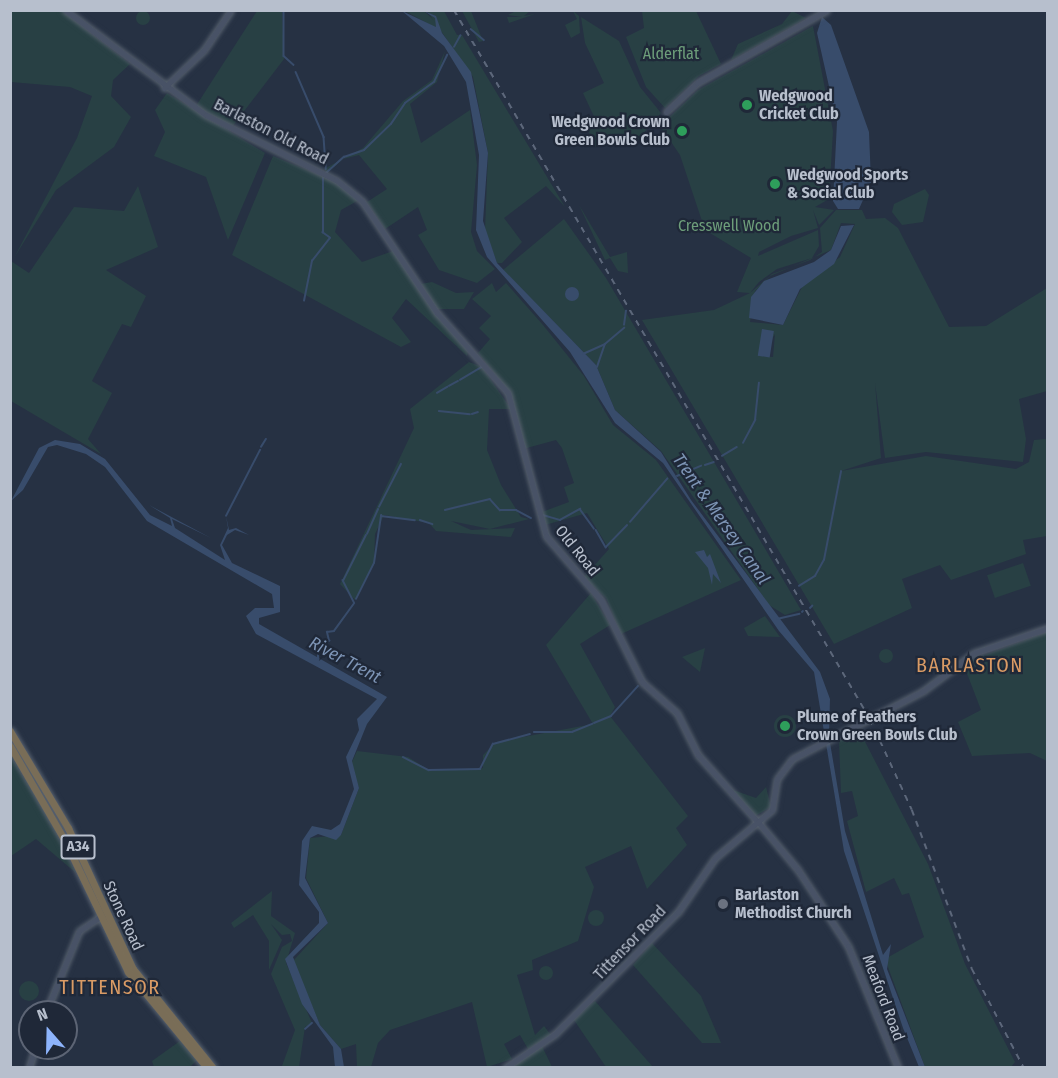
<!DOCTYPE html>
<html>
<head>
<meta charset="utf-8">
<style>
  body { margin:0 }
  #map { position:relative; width:1058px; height:1078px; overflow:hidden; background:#263143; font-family:"Fira Sans Condensed",sans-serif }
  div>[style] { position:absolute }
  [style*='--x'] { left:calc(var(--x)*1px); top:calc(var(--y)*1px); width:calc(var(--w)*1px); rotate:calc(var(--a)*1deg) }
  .green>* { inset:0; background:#284044; transform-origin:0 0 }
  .round { border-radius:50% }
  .water>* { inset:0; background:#384c6b; transform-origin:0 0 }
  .stream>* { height:1.5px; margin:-0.75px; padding:0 0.75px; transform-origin:0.75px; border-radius:0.75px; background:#384c6b }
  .roads { filter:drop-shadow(0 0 2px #555f6d) drop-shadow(0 0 2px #555f6d) }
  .secondary>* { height:5px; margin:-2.5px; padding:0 2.5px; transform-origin:2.5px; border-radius:2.5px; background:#485266 }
  .highway>* { height:7px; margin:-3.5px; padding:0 3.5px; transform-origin:3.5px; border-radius:3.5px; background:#796d57 }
  .rail>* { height:1.5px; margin-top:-0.75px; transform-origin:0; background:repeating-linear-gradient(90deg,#5c677a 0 6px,transparent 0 12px) }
  .dots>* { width:16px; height:16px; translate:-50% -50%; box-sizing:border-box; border:3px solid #1f2838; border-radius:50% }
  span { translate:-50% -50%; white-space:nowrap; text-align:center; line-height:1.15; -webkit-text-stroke:4.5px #1f2838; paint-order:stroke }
  .shield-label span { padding:2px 4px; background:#1f2838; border:2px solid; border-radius:4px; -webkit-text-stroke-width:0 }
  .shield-label { font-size:15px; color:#b7bfcd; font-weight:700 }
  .park-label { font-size:16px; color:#6d9e7a }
  .poi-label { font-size:16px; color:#b7bfcd; font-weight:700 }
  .left { translate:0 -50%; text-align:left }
  .right { translate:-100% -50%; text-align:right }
  .street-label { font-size:16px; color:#b7bfcd }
  .water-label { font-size:18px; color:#7d94b5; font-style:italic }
  .quarter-label { font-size:20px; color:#da9b65; letter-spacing:1.5px }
  .frame { position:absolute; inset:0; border:12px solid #b7bfcd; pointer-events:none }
  .north { position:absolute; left:18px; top:1000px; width:60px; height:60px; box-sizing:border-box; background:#1f2838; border:2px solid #5c6474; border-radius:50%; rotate:340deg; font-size:16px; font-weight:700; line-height:24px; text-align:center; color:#b7bfcd }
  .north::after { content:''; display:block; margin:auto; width:21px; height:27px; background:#8db4fc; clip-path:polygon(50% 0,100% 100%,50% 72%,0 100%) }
</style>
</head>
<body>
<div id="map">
  <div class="green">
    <i class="round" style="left:136px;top:11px;width:14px;height:14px"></i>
    <i style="clip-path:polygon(10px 11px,62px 11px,130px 64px,113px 80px,111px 96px,131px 117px,114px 147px,56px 190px,14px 258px,77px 138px,92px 96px,70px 87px,11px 82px)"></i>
    <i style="clip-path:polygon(257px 11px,282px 11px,284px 59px,232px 127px,196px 106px)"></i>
    <i style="clip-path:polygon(405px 11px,424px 11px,439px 25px,436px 28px)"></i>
    <i style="clip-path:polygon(427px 11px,444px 11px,457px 35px,462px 35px,565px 207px,546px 186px,504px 218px,522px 242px,502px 263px,497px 263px,485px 230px,488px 153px,473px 77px)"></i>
    <i style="clip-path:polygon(462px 11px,471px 11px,483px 41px,479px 42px)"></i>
    <i style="clip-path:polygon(516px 11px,530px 11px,524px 16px,535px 14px,509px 23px,507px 17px,522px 17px,508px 15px)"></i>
    <i style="clip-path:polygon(573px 11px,579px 16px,580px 33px,571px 38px,565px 25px,577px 19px)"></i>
    <i style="clip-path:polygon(642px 11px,696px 11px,721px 64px,699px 76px,665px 108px,646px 87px,626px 37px,644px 28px)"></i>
    <i style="clip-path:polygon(792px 11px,806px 18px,731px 60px,738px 44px,782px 24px)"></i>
    <i style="clip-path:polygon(581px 17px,619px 41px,640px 87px,661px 113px,634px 144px,590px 147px,589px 128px,598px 125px,583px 93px,604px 83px,585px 43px)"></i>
    <i style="clip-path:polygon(evenodd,813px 26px,833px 131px,829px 199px,815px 207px,834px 210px,819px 225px,813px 210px,818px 228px,791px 236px,759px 252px,758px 256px,818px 230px,819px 246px,812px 258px,777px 269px,759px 282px,750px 293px,772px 274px,810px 260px,822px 252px,820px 228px,836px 210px,862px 210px,866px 219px,885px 218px,898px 228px,949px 327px,986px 326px,1047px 288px,1047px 391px,1019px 399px,1026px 439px,1023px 462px,926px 452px,885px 458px,875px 383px,881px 458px,841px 471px,926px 456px,1016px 469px,1029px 462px,1034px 440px,1047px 439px,1047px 536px,1023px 540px,1026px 554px,951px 580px,940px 565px,902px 579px,912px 608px,834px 644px,642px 320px,714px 310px,750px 293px,737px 292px,751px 258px,705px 230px,680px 155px,660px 126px,698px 90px,813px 26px,841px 223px,855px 224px,840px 257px,803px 285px,783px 325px,750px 322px,755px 291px,770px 276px,831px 250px,841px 223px,813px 26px,775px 334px,773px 357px,762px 356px,775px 334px)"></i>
    <i style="clip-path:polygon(445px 51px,437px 82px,410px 104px,421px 143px,470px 110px,477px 165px,471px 232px,477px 251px,495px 269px,477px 283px,439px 270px,418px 235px,427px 230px,418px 207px,385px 229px,367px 202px,387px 189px,359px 155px,343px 159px,327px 173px,324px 169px,363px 148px,403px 101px,432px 80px)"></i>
    <i style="clip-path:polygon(167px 93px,265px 153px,228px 240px,206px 177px,154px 156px,165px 132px,155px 110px)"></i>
    <i style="clip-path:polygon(273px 156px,334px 181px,359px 200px,341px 210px,335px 232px,362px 262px,393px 251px,468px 350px,467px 356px,406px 299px,392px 318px,411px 342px,401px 347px,232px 255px)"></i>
    <i style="clip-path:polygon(138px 186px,158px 247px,106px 270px,146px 296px,131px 327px,122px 324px,92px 381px,112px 393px,88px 439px,101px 454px,11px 401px,11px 261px,29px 273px,74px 207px,124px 211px)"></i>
    <i style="clip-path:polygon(925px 189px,929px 195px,923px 222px,902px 225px,892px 212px,894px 204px)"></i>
    <i style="clip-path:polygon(579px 205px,610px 257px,627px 252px,628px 273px,618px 271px,610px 258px,605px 260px)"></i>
    <i style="clip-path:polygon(564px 219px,606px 278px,801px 610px,785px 615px,769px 605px,661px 451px,615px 410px,596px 365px,503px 270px)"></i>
    <i style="clip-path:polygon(432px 282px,456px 293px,474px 292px,464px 309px,437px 309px,421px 284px)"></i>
    <i style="clip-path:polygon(492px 283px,496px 292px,506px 283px,543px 325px,584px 376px,613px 425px,656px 460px,741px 580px,621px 634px,606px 598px,584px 577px,609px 549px,587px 513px,545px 525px,542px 512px,569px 502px,564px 487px,574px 483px,562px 448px,556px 440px,523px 449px,508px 390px,478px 353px,490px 339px,479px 328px,491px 316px,472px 299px)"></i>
    <i style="clip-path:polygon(469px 362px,482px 367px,511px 409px,489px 409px,487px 450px,501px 485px,521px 517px,529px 519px,490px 529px,451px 521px,471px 530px,515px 528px,511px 537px,436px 531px,429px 523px,384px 515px,375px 534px,374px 563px,355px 600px,340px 584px,414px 428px,410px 409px)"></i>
    <i style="left:1023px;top:563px;width:24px;height:38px;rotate:71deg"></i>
    <i style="clip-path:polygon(591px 593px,610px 625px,580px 644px,615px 707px,610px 716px,688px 816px,676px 828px,687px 845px,647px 889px,631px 846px,585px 867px,594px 887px,578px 941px,532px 960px,533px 970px,517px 975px,535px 1035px,544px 1026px,551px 1035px,528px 1049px,520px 1035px,504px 1044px,512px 1059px,487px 1067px,472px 1002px,390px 1030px,378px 1043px,371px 1067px,357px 1067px,356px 1044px,341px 1049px,320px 1025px,293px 961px,328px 923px,306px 878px,310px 838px,341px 835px,359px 788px,351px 764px,357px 751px,408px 757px,429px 770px,470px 770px,483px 768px,483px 755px,496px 742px,593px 724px,546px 645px)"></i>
    <i style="clip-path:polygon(765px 616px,780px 637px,748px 636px,744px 628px)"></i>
    <i style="clip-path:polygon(1047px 632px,1047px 761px,1030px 753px,972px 756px,958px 722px,981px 710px,963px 663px)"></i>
    <i style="clip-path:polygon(705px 648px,700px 672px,682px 657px)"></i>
    <i class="round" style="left:879px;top:649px;width:14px;height:14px"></i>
    <i class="round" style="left:774px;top:715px;width:22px;height:22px"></i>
    <i style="clip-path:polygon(859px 730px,928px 864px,965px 964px,1015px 1062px,1011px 1067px,925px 1067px,885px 959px,924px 937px,909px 893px,902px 895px,894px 878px,866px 892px,847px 821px,858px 816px,852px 791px,841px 793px,839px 741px)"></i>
    <i style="clip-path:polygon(10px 754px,52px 824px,76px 873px,36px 839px,11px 856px)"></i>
    <i style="clip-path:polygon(766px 787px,771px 807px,755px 816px,733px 790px,756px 798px)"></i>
    <i style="clip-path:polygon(272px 891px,271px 916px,295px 933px,286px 963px,312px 1023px,305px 1027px,299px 1067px,282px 1066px,295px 1030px,271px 974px,282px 947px,292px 941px,290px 934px,282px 935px,271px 924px,282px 940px,269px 970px,269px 941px,253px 915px,234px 928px,231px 923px)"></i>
    <i class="round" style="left:588px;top:910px;width:16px;height:16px"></i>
    <i style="clip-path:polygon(652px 943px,701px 996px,721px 1043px,702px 1043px,633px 965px)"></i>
    <i class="round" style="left:539px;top:966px;width:14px;height:14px"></i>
    <i class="round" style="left:19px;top:981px;width:20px;height:20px"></i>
    <i style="clip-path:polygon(595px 1001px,653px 1067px,606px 1067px,574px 1020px)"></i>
    <i style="clip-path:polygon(180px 1041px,197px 1060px,191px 1066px,154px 1067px,152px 1061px)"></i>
    <i style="clip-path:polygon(542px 1046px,552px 1067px,509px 1068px)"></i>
  </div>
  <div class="water">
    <i style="clip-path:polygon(402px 11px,436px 27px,435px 18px,424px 11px,436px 16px,442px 33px,471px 72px,488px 153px,483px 221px,497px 263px,596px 365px,615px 410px,661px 452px,691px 500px,820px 672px,830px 699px,829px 737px,845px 831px,883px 955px,891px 944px,887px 969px,925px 1067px,919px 1067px,903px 1028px,844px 851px,814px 672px,779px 631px,663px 463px,615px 423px,570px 352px,487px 257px,476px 230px,479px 155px,466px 82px,444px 46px)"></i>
    <i style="clip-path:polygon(822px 17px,831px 25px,869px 132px,871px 182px,859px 209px,838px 209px,833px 201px,837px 122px,817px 33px)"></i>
    <i style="clip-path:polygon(854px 225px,834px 264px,800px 289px,783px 325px,749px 318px,751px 297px,764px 281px,814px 262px,831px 250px,841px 226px)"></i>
    <i class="round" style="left:565px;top:287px;width:14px;height:14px"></i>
    <i style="left:762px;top:329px;width:12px;height:27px;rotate:9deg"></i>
    <i style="clip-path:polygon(55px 440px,80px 444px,105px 459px,150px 515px,172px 526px,170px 518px,149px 505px,211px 538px,172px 519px,175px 528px,225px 560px,220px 545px,228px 528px,226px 516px,229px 530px,236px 528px,249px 535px,235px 530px,227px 535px,222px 545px,232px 563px,280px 586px,280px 612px,259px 618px,259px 624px,387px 697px,367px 724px,352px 761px,359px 788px,341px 835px,336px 840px,318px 834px,310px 838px,305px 878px,328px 923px,293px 957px,320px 1025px,341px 1049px,344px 1067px,335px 1067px,333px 1047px,302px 1004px,285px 959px,319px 923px,319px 912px,299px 885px,302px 841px,312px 826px,331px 830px,340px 824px,354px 789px,346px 757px,359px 730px,357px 719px,377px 699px,256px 634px,246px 616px,255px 608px,274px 608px,272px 594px,147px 521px,105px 467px,86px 454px,57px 445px,48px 447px,23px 490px,11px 501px,39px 448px)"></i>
    <i style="clip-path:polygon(704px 550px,707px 557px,710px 554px,721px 583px,713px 574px,712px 585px,708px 568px,695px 552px)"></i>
  </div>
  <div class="stream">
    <i style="--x:284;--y:10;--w:46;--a:90"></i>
    <i style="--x:284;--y:56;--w:13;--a:42"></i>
    <i style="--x:471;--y:29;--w:17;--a:40"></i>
    <i style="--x:454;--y:47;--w:13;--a:-61"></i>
    <i style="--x:296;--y:72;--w:71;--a:66.7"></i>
    <i style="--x:324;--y:137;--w:32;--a:86"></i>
    <i style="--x:326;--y:173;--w:24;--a:-42"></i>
    <i style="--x:344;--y:157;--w:21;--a:-19"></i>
    <i style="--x:364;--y:150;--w:37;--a:-44"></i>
    <i style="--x:391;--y:124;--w:25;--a:-56"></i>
    <i style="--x:405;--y:103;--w:36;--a:-36"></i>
    <i style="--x:434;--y:82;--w:30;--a:-64"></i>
    <i style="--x:304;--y:301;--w:41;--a:-78.7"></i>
    <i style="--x:312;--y:261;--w:29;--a:-52"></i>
    <i style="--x:330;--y:238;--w:9;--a:-144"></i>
    <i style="--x:323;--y:233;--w:55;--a:-90"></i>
    <i style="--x:624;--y:325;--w:14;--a:-82"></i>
    <i style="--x:583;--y:354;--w:24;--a:-24"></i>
    <i style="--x:597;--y:367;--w:24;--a:-71"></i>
    <i style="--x:605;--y:344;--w:25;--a:-40"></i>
    <i style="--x:460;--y:380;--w:26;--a:-31"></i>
    <i style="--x:449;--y:386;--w:10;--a:-29"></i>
    <i style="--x:437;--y:393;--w:12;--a:-31"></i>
    <i style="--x:439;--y:411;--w:31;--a:6"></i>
    <i style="--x:472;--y:414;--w:6;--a:-18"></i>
    <i style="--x:743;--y:443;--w:26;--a:-62"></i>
    <i style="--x:755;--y:420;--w:37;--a:-84"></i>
    <i style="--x:261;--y:447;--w:9;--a:-58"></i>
    <i style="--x:722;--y:456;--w:17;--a:-31"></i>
    <i style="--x:705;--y:465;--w:9;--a:-18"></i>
    <i style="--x:677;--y:476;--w:26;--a:-23"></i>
    <i style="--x:379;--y:507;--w:48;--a:-62.9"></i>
    <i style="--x:445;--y:510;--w:46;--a:-13.7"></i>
    <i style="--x:490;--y:499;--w:15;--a:48"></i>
    <i style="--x:500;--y:510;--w:16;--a:0"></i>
    <i style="--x:516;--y:510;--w:17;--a:28"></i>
    <i style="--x:543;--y:515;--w:18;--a:16"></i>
    <i style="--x:560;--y:520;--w:23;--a:-29"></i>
    <i style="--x:580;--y:509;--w:24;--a:54"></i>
    <i style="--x:226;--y:516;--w:74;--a:-62.7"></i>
    <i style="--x:420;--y:520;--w:13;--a:18"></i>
    <i style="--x:630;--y:522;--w:57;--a:-49.3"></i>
    <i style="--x:596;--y:530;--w:20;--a:60"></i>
    <i style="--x:606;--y:547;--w:30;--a:-46"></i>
    <i style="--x:367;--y:534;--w:27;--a:-66"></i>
    <i style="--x:799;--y:586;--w:19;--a:-32"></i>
    <i style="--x:815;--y:576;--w:18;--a:-61"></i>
    <i style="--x:824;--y:560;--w:90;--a:-79.1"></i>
    <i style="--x:356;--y:599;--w:40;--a:-63.4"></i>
    <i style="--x:374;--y:563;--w:48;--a:-81.5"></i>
    <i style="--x:381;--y:516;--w:34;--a:7"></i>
    <i style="--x:810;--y:608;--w:3;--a:-45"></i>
    <i style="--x:802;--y:612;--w:1;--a:-45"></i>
    <i style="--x:777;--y:619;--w:23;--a:-13"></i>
    <i style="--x:318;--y:659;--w:12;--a:-90"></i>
    <i style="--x:318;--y:647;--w:13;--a:-29"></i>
    <i style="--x:329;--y:641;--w:9;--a:-103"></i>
    <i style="--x:327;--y:632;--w:7;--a:-8"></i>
    <i style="--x:334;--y:631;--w:34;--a:-54"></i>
    <i style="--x:354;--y:603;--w:25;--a:-117"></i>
    <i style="--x:343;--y:581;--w:51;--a:-63.4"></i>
    <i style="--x:594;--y:723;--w:18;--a:-22"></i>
    <i style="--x:611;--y:716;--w:40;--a:-48"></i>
    <i style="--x:534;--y:732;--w:38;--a:0"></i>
    <i style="--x:572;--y:732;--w:22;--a:-22"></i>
    <i style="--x:403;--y:757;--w:29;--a:27"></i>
    <i style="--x:429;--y:770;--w:51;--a:-1.1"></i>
    <i style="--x:480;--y:769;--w:28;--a:-63"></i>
    <i style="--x:493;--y:744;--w:38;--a:-15"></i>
    <i style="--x:305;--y:1029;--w:9;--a:-41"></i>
  </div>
  <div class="roads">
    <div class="secondary">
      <i style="--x:65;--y:10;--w:176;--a:36.7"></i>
      <i style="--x:206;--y:115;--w:145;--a:26.6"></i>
      <i style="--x:336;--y:180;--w:33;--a:39"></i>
      <i style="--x:362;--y:201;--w:135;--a:56.2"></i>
      <i style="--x:437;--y:313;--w:107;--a:48.4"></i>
      <i style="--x:508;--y:393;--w:148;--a:75.1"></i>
      <i style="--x:546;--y:536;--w:84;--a:49.3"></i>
      <i style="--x:601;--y:600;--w:92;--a:63.4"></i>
      <i style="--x:642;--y:682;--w:47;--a:41.5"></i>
      <i style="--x:677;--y:713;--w:47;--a:63.4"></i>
      <i style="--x:698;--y:755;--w:90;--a:48.2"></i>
      <i style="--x:164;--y:88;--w:55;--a:-43.5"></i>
      <i style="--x:204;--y:50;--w:48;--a:-56"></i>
      <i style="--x:666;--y:112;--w:42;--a:-43.1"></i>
      <i style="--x:697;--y:83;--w:149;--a:-29.3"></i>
      <i style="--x:758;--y:822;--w:62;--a:50.2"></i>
      <i style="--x:798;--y:870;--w:91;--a:56.7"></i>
      <i style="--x:848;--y:946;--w:132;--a:67.7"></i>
      <i style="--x:46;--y:1012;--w:87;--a:-67.8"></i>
      <i style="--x:79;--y:931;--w:30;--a:-34"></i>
      <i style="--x:29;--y:1068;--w:21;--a:-73"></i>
      <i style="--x:505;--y:1068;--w:60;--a:-34.2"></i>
      <i style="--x:555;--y:1034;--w:173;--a:-44.8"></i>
      <i style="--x:678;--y:912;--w:65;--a:-55.6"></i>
      <i style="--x:715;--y:858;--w:75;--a:-40.1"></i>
      <i style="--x:772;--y:810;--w:31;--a:-81"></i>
      <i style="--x:777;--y:779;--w:25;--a:-53"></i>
      <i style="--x:792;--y:759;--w:148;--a:-27.4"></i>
      <i style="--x:923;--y:691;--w:64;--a:-36.7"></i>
      <i style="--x:974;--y:653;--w:78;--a:-18.7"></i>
    </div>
    <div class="highway">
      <i style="--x:10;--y:731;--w:113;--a:59.1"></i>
      <i style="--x:68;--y:828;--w:155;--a:65.3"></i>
      <i style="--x:133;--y:969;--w:127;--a:51.1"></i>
      <i style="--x:10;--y:746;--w:110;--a:59.9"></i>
      <i style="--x:65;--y:841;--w:145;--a:64.3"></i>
      <i style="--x:128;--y:972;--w:124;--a:50.5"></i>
    </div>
  </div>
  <div class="rail">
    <i style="--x:454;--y:10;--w:822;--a:59.6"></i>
    <i style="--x:870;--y:719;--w:100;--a:65.2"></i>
    <i style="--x:912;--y:810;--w:170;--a:69.3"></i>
    <i style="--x:972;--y:969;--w:112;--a:62.3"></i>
  </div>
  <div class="dots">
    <i style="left:747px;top:105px;background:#2e9e5b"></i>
    <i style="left:682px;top:131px;background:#2e9e5b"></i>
    <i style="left:775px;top:184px;background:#2e9e5b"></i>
    <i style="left:785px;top:726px;background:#2e9e5b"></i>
    <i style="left:723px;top:904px;background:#6b7280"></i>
  </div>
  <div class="shield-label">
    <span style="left:78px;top:847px">A34</span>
  </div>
  <div class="park-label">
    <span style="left:671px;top:54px">Alderflat</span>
    <span style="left:729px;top:226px">Cresswell Wood</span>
  </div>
  <div class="poi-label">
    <span class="left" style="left:759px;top:105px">Wedgwood<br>Cricket Club</span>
    <span class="right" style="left:670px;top:131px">Wedgwood Crown<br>Green Bowls Club</span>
    <span class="left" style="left:787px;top:184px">Wedgwood Sports<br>&amp; Social Club</span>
    <span class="left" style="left:797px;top:726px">Plume of Feathers<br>Crown Green Bowls Club</span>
    <span class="left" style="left:735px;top:904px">Barlaston<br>Methodist Church</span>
  </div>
  <div class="street-label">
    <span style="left:271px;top:132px;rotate:27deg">Barlaston Old Road</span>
    <span style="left:577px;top:551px;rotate:51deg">Old Road</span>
    <span style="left:123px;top:916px;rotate:65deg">Stone Road</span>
    <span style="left:630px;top:943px;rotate:-46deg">Tittensor Road</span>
    <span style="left:883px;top:998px;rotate:69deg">Meaford Road</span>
  </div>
  <div class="water-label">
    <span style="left:721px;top:519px;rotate:55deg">Trent &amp; Mersey Canal</span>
    <span style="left:345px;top:660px;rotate:28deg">River Trent</span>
  </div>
  <div class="quarter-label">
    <span style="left:970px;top:665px">BARLASTON</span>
    <span style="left:110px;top:987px">TITTENSOR</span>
  </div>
  <div class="frame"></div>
  <div class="north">N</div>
</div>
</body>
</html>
